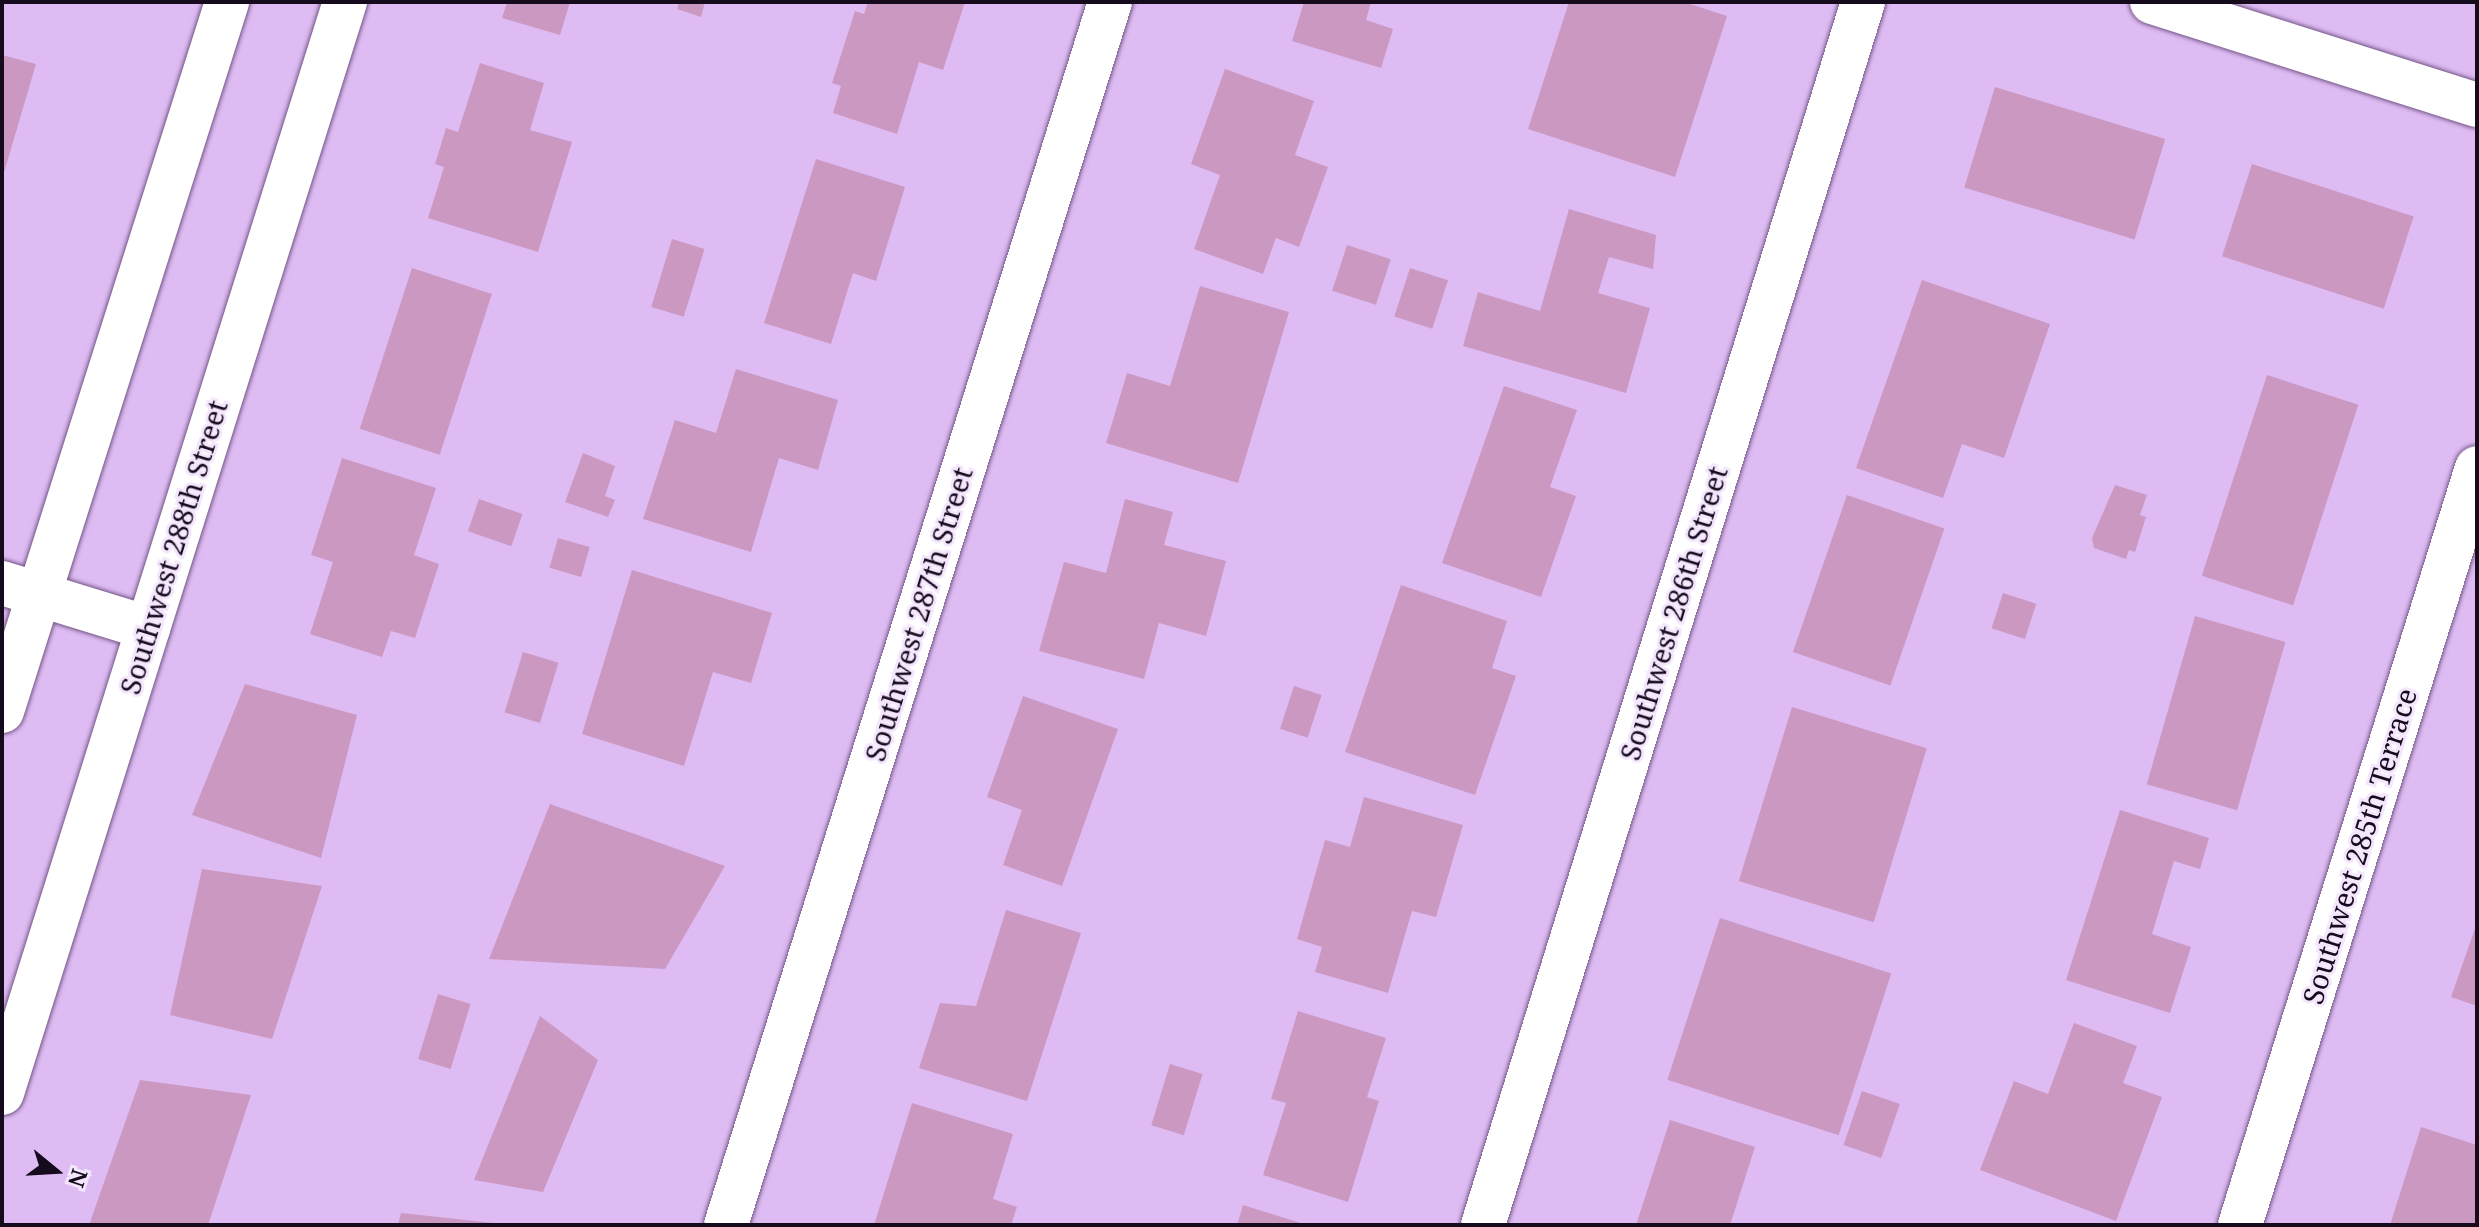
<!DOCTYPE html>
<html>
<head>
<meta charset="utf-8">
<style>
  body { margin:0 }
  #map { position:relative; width:2479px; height:1227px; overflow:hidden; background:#debcf3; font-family:"Noto Serif",serif }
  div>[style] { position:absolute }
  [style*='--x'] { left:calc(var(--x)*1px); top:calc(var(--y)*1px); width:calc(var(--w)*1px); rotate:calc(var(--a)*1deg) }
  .building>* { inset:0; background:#cb98c2; transform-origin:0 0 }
  .roads { filter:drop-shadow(0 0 2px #745686) drop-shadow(0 0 2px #745686) }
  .minor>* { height:44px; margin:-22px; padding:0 22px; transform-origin:22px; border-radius:22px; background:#fff }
  .secondary>* { height:44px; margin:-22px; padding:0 22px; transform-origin:22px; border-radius:22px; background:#fff }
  span { translate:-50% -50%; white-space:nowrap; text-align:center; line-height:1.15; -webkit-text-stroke:6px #f4e6fd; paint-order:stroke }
  .street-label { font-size:28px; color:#160a1d }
  .frame { position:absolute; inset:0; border:4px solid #160a1d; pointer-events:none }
  .north { position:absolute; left:16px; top:1131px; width:80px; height:80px; -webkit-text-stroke:6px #f4e6fd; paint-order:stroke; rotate:108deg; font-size:22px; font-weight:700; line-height:32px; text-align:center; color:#160a1d }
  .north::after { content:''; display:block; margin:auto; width:28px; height:36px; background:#160a1d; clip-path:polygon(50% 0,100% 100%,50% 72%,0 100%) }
</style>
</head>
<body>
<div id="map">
  <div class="building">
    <i style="clip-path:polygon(507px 2px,570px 2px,560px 35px,502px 18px)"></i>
    <i style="clip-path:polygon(679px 2px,705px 2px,701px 17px,677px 9px)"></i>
    <i style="clip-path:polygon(868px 2px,965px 2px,943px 70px,919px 62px,897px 134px,833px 113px,841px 86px,832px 83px,855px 11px,864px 14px)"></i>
    <i style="clip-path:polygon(1304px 2px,1371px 2px,1366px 20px,1393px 29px,1381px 68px,1292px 41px)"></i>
    <i style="clip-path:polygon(1569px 2px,1684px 2px,1727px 16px,1675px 177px,1528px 129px)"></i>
    <i style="clip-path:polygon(2px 55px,36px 64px,3px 176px,2px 176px)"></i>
    <i style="clip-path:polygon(480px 63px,544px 83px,530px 130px,572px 142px,538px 252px,428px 218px,444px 167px,435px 164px,446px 128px,458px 132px)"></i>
    <i style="clip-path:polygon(1225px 69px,1314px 101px,1295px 155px,1328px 167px,1299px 247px,1276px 238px,1263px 274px,1194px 249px,1220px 175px,1191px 164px)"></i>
    <i style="left:1995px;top:87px;width:178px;height:105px;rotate:17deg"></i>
    <i style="clip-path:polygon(816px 159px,905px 187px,876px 281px,853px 273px,831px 344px,764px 323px)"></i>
    <i style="left:2252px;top:164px;width:170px;height:97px;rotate:18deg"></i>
    <i style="clip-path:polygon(1569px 209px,1656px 235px,1653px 269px,1609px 257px,1598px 293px,1650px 308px,1626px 393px,1463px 346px,1478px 292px,1540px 311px)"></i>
    <i style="left:672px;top:239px;width:34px;height:71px;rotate:17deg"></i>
    <i style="left:1347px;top:245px;width:46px;height:48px;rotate:18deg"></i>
    <i style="left:412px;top:268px;width:84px;height:169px;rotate:18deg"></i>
    <i style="left:1410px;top:268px;width:40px;height:51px;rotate:18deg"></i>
    <i style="clip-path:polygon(1922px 280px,2050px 324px,2004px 458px,1962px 444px,1943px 498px,1856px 468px)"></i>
    <i style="clip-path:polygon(1200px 286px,1289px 312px,1238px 483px,1106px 443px,1127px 373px,1170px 386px)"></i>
    <i style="clip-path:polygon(736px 369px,838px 400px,818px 470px,779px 458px,751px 552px,643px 519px,675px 420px,716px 433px)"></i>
    <i style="left:2267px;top:375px;width:96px;height:211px;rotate:18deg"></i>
    <i style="clip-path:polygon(1504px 386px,1577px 410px,1550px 487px,1576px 496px,1541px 597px,1442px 563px)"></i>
    <i style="clip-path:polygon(583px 453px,615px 466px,605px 496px,615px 500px,608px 517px,565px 502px)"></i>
    <i style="clip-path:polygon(342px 458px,436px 488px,414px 555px,439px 564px,415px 638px,391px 631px,382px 657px,310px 634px,333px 562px,311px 555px)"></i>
    <i style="clip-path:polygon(2115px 485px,2147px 495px,2140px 515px,2146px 517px,2135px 552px,2129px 550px,2126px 559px,2094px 548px,2092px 538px)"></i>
    <i style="left:1847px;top:495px;width:103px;height:166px;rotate:19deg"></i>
    <i style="left:479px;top:499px;width:46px;height:34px;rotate:19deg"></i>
    <i style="clip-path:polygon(1125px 499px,1173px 512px,1164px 545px,1226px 561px,1206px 636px,1159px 623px,1144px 679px,1039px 651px,1064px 562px,1106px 573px)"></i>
    <i style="left:558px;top:538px;width:33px;height:31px;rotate:16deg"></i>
    <i style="clip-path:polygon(632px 570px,772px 613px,751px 683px,713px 672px,684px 766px,582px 734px)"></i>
    <i style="clip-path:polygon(1401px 585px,1507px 621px,1492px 668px,1516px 676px,1475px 795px,1345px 752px)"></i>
    <i style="left:2003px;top:593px;width:35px;height:37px;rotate:18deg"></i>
    <i style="left:2195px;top:616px;width:94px;height:175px;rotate:16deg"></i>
    <i style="left:523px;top:652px;width:37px;height:63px;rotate:17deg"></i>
    <i style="clip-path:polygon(245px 684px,357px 715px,321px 858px,192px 815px)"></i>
    <i style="left:1294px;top:686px;width:29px;height:45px;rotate:18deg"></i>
    <i style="clip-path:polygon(1023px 696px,1118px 729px,1062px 886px,1003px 865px,1022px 810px,987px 797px)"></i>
    <i style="left:1792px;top:707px;width:141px;height:182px;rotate:17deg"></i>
    <i style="clip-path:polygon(1364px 797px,1463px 825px,1436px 917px,1412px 911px,1388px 993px,1315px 972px,1322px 947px,1297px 939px,1325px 840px,1350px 847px)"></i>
    <i style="clip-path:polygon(550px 804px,725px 866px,665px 969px,489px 959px)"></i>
    <i style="clip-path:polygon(2120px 810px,2209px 838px,2200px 869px,2174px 861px,2152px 934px,2191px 947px,2170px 1013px,2066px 980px)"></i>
    <i style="clip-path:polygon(202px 869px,322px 886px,272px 1039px,170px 1015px)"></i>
    <i style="clip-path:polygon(1006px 910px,1081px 933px,1027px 1101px,919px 1068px,940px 1003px,976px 1006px)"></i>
    <i style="left:1720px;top:918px;width:180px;height:170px;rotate:18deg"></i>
    <i style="clip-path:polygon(2477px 923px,2477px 1006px,2451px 997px)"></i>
    <i style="left:438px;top:994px;width:34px;height:68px;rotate:17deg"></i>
    <i style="clip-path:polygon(1298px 1011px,1386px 1038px,1367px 1097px,1379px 1101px,1348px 1202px,1263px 1175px,1286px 1103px,1271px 1099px)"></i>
    <i style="clip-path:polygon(540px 1016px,598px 1060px,543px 1192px,474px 1180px)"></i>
    <i style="clip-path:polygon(2074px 1023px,2137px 1046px,2123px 1083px,2162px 1097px,2116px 1221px,1980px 1170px,2014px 1081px,2048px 1094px)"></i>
    <i style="left:1170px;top:1064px;width:34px;height:64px;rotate:17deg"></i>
    <i style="clip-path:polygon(140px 1080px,251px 1095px,208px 1225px,89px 1225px)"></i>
    <i style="left:1862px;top:1091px;width:40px;height:57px;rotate:19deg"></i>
    <i style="clip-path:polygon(912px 1103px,1013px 1134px,993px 1199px,1017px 1207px,1011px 1225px,874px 1225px)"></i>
    <i style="clip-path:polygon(1670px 1120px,1755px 1147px,1730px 1225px,1636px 1225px)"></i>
    <i style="clip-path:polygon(2421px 1127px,2477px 1145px,2477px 1225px,2390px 1225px)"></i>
    <i style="clip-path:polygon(1243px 1205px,1304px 1224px,1304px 1225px,1237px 1225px)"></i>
    <i style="clip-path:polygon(401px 1213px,494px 1223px,494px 1225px,398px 1225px)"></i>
  </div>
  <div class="roads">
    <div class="minor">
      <i style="--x:2152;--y:2;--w:341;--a:17.6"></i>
      <i style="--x:2;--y:583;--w:153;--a:17.1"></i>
      <i style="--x:726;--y:1225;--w:1282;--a:-72.57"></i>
      <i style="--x:1483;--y:1225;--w:1281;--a:-72.74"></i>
      <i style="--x:2240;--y:1225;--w:793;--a:-72.62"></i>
    </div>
    <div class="secondary">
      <i style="--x:2;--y:711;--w:744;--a:-72.39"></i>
      <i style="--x:2;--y:1093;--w:1144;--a:-72.55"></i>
    </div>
  </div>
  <div class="street-label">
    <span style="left:173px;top:547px;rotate:-73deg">Southwest 288th Street</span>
    <span style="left:1673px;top:613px;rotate:-73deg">Southwest 286th Street</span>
    <span style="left:918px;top:614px;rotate:-73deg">Southwest 287th Street</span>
    <span style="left:2359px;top:846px;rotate:-73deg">Southwest 285th Terrace</span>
  </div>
  <div class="frame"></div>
  <div class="north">N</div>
</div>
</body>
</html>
